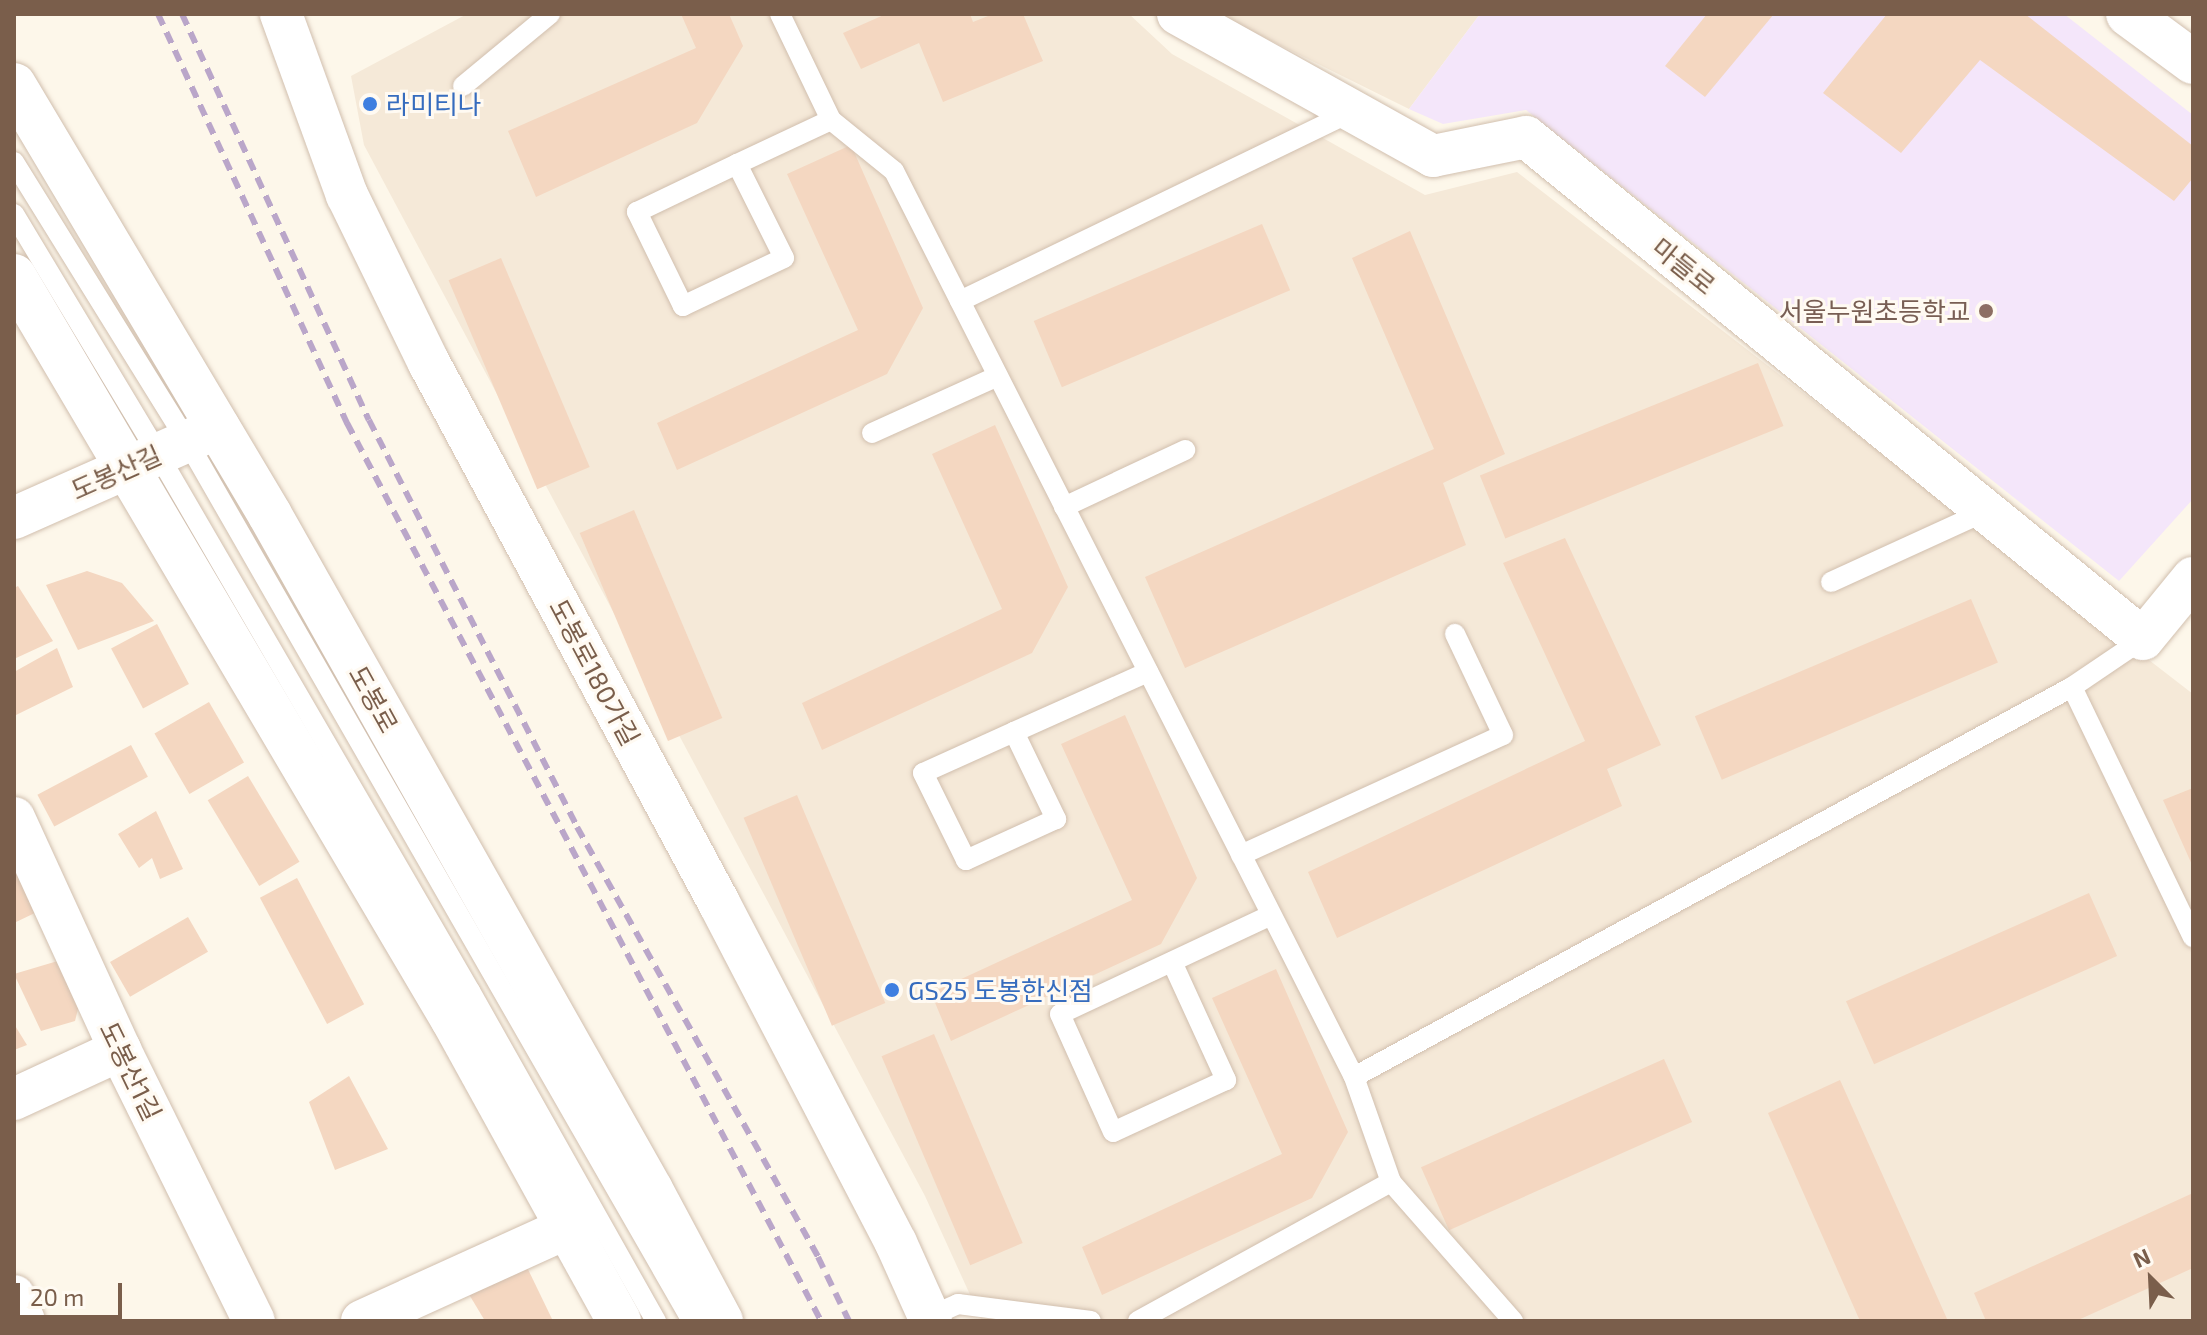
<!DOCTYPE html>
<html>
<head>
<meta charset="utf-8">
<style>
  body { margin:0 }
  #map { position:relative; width:2207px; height:1335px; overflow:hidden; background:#fdf7ea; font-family:"Exo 2","Noto Sans KR",sans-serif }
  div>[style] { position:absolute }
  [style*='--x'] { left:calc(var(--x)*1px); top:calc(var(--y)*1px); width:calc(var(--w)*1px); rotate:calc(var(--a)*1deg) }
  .residential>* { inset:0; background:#f5e9d8 }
  .education>* { inset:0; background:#f4e6fa }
  .building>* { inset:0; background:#f4d7c1; transform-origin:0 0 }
  .roads { filter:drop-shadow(0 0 2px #d1bfae) drop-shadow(0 0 2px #d1bfae) }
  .service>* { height:20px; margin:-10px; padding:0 10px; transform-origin:10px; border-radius:10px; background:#fff }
  .minor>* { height:42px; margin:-21px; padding:0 21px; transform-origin:21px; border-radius:21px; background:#fff }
  .tertiary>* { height:44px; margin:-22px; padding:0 22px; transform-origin:22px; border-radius:22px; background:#fff }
  .secondary>* { height:44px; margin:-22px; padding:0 22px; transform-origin:22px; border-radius:22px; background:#fff }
  .rail>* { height:6px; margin-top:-3px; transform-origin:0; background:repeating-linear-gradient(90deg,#baa6c9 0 12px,transparent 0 20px) }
  .dots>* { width:22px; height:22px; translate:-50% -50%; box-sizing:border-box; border:4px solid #fffaf2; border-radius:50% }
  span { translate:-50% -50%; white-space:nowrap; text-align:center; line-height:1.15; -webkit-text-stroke:6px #fffaf2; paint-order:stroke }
  .shop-label { font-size:26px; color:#366cbe }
  .left { translate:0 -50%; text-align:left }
  .street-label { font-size:26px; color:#7a5e4b }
  .education-label { font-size:26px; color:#785e54 }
  .right { translate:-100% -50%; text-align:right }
  .frame { position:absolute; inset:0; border:16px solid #7a5e4b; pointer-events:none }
  .north { position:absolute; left:2111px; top:1239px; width:80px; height:80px; -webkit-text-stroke:6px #fffaf2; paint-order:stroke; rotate:336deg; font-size:22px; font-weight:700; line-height:32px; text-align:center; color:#7a5e4b }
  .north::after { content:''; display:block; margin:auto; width:28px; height:36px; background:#7a5e4b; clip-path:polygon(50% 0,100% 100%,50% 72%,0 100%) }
  .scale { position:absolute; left:16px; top:1283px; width:106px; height:36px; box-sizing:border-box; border:4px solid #7a5e4b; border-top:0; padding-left:10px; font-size:24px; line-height:28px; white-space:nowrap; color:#7a5e4b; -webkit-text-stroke:6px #fffaf2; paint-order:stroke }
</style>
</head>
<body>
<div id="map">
  <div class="residential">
    <i style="clip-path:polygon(467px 14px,1129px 14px,1172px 54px,1425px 195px,1517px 172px,2193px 694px,2193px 1321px,982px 1321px,925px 1196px,364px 145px,351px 76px)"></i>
    <i style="clip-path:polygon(1217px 14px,1480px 14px,1409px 109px)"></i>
  </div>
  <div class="education">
    <i style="clip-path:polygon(1480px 14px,2064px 14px,2193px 115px,2193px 499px,2119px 581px,1526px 110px,1443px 124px,1409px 109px)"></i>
  </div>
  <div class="building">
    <i style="clip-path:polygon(681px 14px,729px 14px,743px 46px,697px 123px,536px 197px,508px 131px,696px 48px)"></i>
    <i style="clip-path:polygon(886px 14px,970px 14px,973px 22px,993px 14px,1023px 14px,1043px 61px,943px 102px,919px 43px,861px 69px,843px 33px)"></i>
    <i style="clip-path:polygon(1707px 14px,1774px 14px,1705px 97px,1665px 66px)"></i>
    <i style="clip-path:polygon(1887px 14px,2025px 14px,2193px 146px,2193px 178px,2174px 201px,1980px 60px,1901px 153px,1823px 93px)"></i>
    <i style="clip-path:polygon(851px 145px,923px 308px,887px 374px,677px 470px,657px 423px,858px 330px,787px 174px)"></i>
    <i style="left:1262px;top:224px;width:72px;height:248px;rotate:67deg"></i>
    <i style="clip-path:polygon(1410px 231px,1505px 454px,1443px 483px,1466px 545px,1185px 668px,1145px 577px,1434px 449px,1352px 258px)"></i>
    <i style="left:501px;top:258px;width:227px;height:57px;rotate:67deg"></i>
    <i style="left:1758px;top:363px;width:68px;height:300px;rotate:68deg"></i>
    <i style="clip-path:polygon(995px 425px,1068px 587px,1032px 653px,822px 750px,802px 703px,1002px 609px,932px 454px)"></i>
    <i style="left:634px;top:510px;width:226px;height:59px;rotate:67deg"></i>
    <i style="clip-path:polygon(1565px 538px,1661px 745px,1607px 769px,1622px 806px,1337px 938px,1308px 872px,1585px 741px,1503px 563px)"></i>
    <i style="clip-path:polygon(87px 571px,122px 583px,154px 621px,78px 650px,46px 585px)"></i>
    <i style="clip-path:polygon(18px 586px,53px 641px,14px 659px,14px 588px)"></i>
    <i style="left:1971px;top:599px;width:69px;height:300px;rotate:67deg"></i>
    <i style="left:157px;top:624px;width:68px;height:52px;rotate:62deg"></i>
    <i style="clip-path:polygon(57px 648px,73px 687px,14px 716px,14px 672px)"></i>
    <i style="left:209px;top:702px;width:70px;height:63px;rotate:60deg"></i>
    <i style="clip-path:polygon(1125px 715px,1197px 878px,1161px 944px,951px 1041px,931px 993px,1132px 900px,1061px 744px)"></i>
    <i style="left:131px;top:745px;width:36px;height:106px;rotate:62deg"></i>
    <i style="left:248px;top:776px;width:100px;height:47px;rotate:59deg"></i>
    <i style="clip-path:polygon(2193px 788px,2193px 867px,2163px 800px)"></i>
    <i style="left:797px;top:795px;width:226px;height:58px;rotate:67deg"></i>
    <i style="clip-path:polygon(156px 811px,183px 869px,160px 879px,152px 858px,139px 868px,118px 834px)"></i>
    <i style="clip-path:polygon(14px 868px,39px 911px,14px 923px)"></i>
    <i style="left:297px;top:878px;width:143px;height:42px;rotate:62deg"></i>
    <i style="left:2089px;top:893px;width:69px;height:266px;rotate:66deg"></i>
    <i style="left:188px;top:917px;width:40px;height:90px;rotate:60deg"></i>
    <i style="clip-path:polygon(61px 960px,80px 1001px,75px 1021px,41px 1031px,14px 974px)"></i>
    <i style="clip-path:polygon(1276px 969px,1348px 1132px,1312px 1198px,1102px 1295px,1082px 1247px,1282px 1154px,1212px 998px)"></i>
    <i style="clip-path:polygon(14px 1024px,27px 1045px,14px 1050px)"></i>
    <i style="left:934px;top:1034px;width:227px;height:57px;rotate:67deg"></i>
    <i style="left:1664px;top:1059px;width:69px;height:266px;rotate:66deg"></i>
    <i style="clip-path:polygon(349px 1076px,388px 1149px,335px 1170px,309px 1102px)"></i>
    <i style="clip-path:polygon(1840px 1080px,1948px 1321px,1860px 1321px,1768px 1113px)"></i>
    <i style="clip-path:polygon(2193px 1193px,2193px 1268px,2076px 1321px,1986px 1321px,1974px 1293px)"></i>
    <i style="clip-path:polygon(524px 1261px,553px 1321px,485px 1321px,467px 1291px)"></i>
  </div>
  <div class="roads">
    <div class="service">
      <i style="--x:780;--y:14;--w:118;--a:64.3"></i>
      <i style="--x:831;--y:120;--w:81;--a:39"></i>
      <i style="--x:894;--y:171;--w:1016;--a:63.08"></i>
      <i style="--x:463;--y:86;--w:113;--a:-39.6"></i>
      <i style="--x:14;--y:162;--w:328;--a:58.2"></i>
      <i style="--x:187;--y:441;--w:1015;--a:60.15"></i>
      <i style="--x:737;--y:164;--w:105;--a:63.4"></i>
      <i style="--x:784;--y:258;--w:112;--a:154.6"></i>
      <i style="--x:683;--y:306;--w:105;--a:-116.1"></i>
      <i style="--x:637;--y:212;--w:111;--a:-25.6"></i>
      <i style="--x:737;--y:164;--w:104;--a:-25.1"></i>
      <i style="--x:14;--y:214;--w:280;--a:59"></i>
      <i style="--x:158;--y:454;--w:621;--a:59.84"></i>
      <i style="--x:470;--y:991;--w:379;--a:60.6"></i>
      <i style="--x:960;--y:301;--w:437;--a:-25.8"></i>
      <i style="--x:872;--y:433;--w:138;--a:-24.3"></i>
      <i style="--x:1064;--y:507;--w:134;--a:-25.2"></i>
      <i style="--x:1831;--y:582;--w:170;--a:-24.6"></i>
      <i style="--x:2072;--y:687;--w:278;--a:64.2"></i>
      <i style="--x:1014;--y:732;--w:97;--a:64.2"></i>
      <i style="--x:1056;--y:819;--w:99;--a:155.5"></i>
      <i style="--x:966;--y:860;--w:97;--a:-116.3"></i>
      <i style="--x:923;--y:773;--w:100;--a:-24.3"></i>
      <i style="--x:1014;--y:732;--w:147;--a:-24.1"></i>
      <i style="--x:1241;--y:855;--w:288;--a:-24.6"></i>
      <i style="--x:1503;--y:735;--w:112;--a:-115.4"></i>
      <i style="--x:1172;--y:962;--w:130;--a:65.4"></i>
      <i style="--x:1226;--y:1080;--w:124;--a:155.3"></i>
      <i style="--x:1113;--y:1132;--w:129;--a:-114.2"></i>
      <i style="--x:1060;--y:1014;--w:233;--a:-25.1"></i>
      <i style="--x:1391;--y:1182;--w:185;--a:48.7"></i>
      <i style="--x:929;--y:1317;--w:32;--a:-24"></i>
      <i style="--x:958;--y:1304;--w:134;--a:7.3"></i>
      <i style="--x:1138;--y:1321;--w:289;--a:-28.8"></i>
      <i style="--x:1391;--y:1182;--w:111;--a:-109.4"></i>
      <i style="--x:1354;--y:1077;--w:817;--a:-28.51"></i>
      <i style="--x:2072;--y:687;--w:86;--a:-34.1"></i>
    </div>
    <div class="minor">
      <i style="--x:281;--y:14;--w:193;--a:70"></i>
      <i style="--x:347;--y:195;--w:187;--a:64"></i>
      <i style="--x:429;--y:363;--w:613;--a:61.76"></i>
      <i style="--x:719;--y:903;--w:383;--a:62.5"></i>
      <i style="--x:896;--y:1243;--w:85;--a:65.8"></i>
      <i style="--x:1178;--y:14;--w:292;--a:29.1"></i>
      <i style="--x:1433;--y:156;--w:95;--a:-11.5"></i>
      <i style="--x:1526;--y:137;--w:795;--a:39.13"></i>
      <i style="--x:2143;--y:639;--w:79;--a:-50.7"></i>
      <i style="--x:14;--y:518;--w:224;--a:-23.9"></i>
      <i style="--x:14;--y:818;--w:255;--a:65.4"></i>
      <i style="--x:120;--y:1050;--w:302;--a:63.7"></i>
      <i style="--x:14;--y:1099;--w:117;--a:-24.8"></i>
      <i style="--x:14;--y:1296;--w:27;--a:68"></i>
      <i style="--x:362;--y:1321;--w:227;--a:-24.4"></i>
    </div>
    <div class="tertiary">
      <i style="--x:2128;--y:14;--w:81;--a:36.4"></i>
    </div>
    <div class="secondary">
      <i style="--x:14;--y:85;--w:500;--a:59.23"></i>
      <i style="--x:270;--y:515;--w:775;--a:60.56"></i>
      <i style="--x:651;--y:1190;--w:149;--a:61.9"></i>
      <i style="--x:14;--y:276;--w:864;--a:59.46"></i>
      <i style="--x:453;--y:1020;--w:344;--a:61.1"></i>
    </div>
  </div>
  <div class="rail">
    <i style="--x:158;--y:14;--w:451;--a:65.2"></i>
    <i style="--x:347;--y:423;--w:1015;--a:62.17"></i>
    <i style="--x:182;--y:14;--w:447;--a:65.3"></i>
    <i style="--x:369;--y:420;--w:457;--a:62.9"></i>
    <i style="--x:577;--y:827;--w:493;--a:60.7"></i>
    <i style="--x:818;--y:1257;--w:71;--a:64.2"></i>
  </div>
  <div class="dots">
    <i style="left:370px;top:104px;background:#3f7fe0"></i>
    <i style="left:1986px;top:311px;background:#8d6e63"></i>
    <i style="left:892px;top:990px;background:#3f7fe0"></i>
  </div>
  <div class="shop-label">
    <span class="left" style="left:386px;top:104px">라미티나</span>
    <span class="left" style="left:908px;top:990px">GS25 도봉한신점</span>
  </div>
  <div class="street-label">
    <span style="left:1684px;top:266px;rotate:39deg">마들로</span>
    <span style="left:116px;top:472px;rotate:-24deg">도봉산길</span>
    <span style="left:595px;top:672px;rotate:62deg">도봉로180가길</span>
    <span style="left:374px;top:699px;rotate:61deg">도봉로</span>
    <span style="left:131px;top:1071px;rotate:64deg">도봉산1길</span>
  </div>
  <div class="education-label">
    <span class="right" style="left:1970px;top:311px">서울누원초등학교</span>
  </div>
  <div class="frame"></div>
  <div class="north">N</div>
  <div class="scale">20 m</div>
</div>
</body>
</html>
